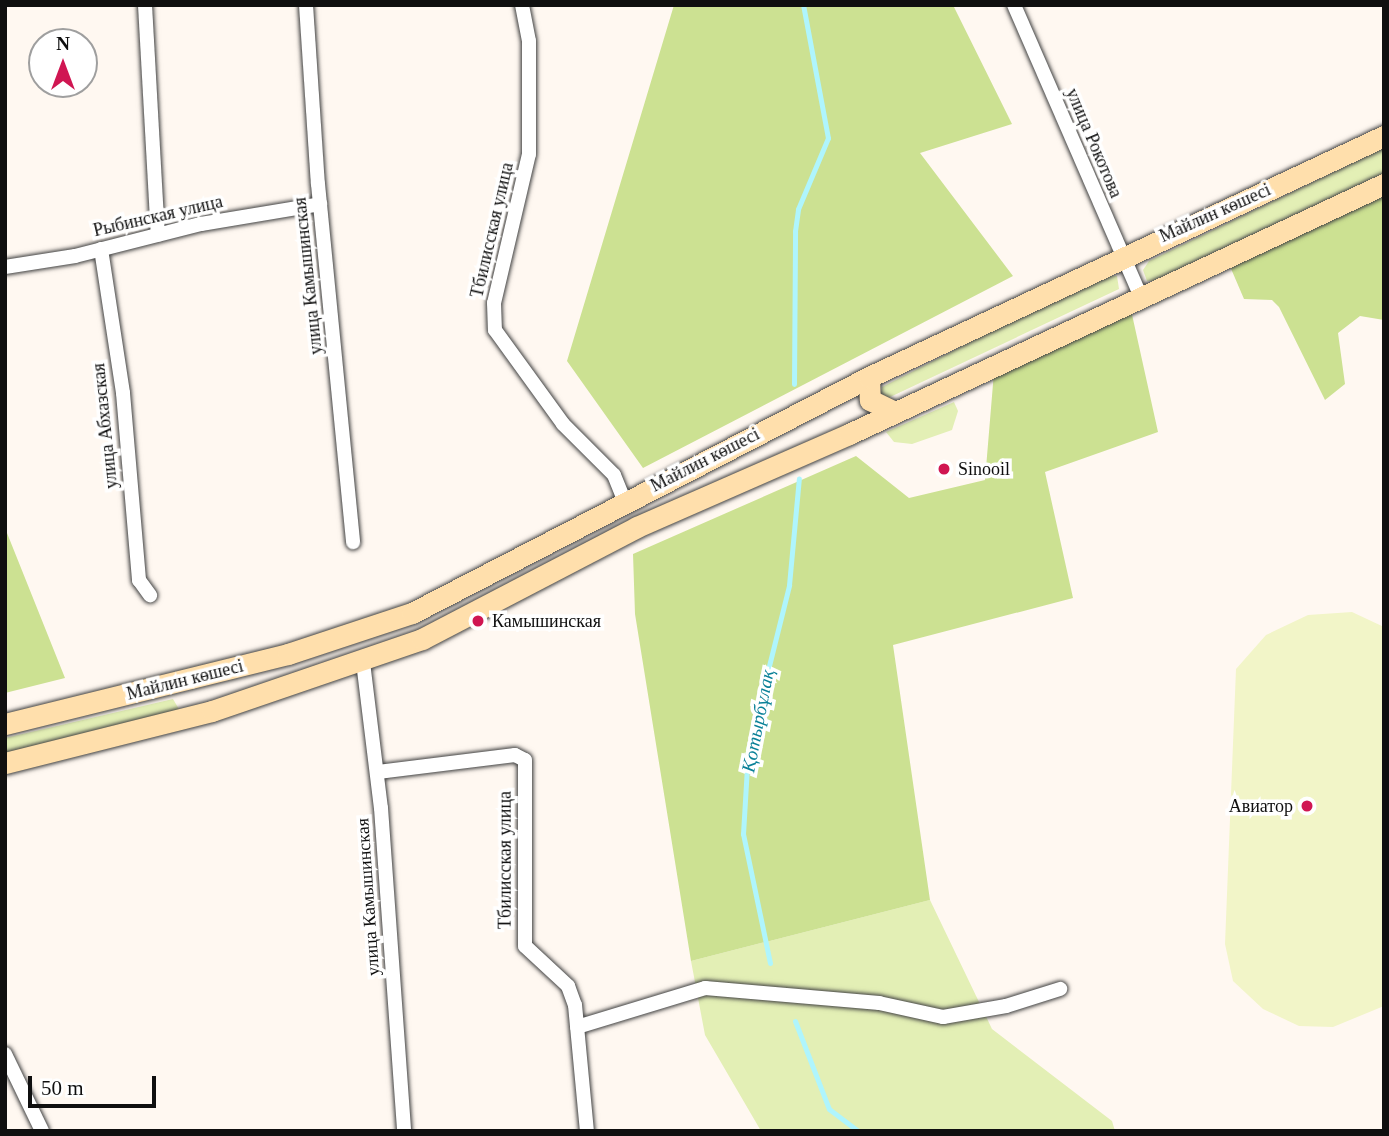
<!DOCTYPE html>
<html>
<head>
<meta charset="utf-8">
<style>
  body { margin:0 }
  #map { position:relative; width:1389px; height:1136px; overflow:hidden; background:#fff8f1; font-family:Georgia,serif }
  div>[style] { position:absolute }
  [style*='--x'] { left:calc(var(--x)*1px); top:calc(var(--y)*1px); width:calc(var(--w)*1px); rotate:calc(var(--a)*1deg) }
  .green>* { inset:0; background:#e3efb5 }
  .forest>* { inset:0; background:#cce192 }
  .pitch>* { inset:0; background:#f2f5c8 }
  .stream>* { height:5px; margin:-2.5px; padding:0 2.5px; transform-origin:2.5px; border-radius:2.5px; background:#aff5fd }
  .roads { filter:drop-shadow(0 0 2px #424242) drop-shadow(0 0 2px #424242) }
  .minor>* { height:14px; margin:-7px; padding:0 7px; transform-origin:7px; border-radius:7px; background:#fff }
  .secondary>* { height:21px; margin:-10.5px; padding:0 10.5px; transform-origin:10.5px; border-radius:10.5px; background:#ffdfac }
  .dots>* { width:19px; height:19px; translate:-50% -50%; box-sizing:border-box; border:4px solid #fff; border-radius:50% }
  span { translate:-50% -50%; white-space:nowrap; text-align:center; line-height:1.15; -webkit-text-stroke:7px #fff; paint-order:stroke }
  .street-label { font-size:18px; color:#0f0f0f }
  .poi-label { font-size:18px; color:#0f0f0f }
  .left { translate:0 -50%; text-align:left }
  .right { translate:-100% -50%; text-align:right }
  .water-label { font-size:19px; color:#0a8198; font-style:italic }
  .frame { position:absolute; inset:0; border:7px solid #0f0f0f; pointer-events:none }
  .north { position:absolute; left:28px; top:28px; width:70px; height:70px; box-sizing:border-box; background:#fff; border:2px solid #9f9f9f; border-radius:50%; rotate:0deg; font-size:19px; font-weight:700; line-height:28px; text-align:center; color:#0f0f0f }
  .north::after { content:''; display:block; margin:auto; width:24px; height:32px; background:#d01652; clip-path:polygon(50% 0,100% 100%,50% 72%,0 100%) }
  .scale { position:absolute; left:28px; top:1076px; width:128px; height:32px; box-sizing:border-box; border:4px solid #0f0f0f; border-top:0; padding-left:9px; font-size:21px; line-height:24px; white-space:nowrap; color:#0f0f0f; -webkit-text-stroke:5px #fff; paint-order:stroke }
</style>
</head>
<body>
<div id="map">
  <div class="green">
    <i style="clip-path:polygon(1384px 148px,1384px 180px,1161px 281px,1147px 281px,1143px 270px,1149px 261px)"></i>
    <i style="clip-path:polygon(1103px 275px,1117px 276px,1119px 289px,888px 398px,881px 393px,882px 387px)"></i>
    <i style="clip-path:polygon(954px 402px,958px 411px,952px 430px,912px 444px,894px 442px,886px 432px)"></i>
    <i style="clip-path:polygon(173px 699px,180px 711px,5px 755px,5px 738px)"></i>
    <i style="clip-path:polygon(930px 900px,992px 1029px,1112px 1121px,1115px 1131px,761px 1131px,705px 1035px,691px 961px)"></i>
  </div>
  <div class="forest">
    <i style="clip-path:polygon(674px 5px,953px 5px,1012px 124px,920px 153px,1013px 276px,643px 468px,567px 361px)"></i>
    <i style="clip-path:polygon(1384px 196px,1384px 320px,1360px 316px,1338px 333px,1345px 384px,1325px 400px,1279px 307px,1272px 300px,1244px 299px,1229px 264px)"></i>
    <i style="clip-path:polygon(1131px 310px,1158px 432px,1045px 472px,1073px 598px,893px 645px,930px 900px,691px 961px,635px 614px,633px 554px,856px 456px,909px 498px,985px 480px,994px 372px)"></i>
    <i style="clip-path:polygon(5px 528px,65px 678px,5px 693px)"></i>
  </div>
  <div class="pitch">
    <i style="clip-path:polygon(1352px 612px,1384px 627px,1384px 1006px,1333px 1027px,1299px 1026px,1263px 1009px,1233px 981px,1225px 944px,1236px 669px,1266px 635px,1308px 615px)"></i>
  </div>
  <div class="stream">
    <i style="--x:794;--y:384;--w:153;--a:-89.6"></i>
    <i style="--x:795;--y:231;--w:22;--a:-82"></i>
    <i style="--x:798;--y:209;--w:77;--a:-67.1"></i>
    <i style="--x:828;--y:138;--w:135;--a:-100.6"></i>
    <i style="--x:770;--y:963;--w:132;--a:-101.8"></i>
    <i style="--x:743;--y:834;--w:84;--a:-86.6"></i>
    <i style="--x:748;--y:750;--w:170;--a:-76"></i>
    <i style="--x:789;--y:585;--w:107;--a:-84.7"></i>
    <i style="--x:795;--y:1021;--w:94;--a:68.9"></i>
    <i style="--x:829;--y:1109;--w:36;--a:37"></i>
  </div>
  <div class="roads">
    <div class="minor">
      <i style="--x:145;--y:5;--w:230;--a:86.8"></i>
      <i style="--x:306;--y:5;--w:179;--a:86.2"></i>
      <i style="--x:318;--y:184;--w:360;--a:84.4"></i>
      <i style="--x:522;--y:5;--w:37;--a:79"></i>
      <i style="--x:529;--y:41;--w:113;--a:90"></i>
      <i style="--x:529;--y:154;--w:153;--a:103.2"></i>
      <i style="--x:494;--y:303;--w:27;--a:88"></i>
      <i style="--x:495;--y:330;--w:116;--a:54.1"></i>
      <i style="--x:563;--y:424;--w:72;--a:45"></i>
      <i style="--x:614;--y:475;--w:29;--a:68"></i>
      <i style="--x:1014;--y:5;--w:316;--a:66.5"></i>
      <i style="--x:101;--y:249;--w:146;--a:81.3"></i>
      <i style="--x:123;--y:393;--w:188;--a:85.1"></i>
      <i style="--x:139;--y:580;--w:19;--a:54"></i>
      <i style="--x:5;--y:267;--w:71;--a:-8.9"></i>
      <i style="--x:75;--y:256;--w:130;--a:-14.3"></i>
      <i style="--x:201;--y:224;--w:121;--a:-9.5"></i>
      <i style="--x:363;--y:662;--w:147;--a:83"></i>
      <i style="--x:381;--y:808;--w:324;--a:85.9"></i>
      <i style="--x:378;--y:772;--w:138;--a:-7.1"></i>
      <i style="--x:515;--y:755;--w:11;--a:27"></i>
      <i style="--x:525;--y:760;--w:186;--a:90"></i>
      <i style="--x:525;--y:946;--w:59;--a:42.9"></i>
      <i style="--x:568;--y:986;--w:20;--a:70"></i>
      <i style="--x:575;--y:1005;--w:127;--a:84.6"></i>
      <i style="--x:577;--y:1027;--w:134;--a:-16.9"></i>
      <i style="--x:705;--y:988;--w:175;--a:4.9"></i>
      <i style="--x:879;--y:1003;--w:66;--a:12.3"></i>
      <i style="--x:943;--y:1017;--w:64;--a:-9.9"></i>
      <i style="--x:1006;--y:1006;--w:57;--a:-17.5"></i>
      <i style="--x:5;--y:1054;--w:85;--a:64.3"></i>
    </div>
    <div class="secondary">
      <i style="--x:869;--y:377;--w:23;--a:88"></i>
      <i style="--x:870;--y:400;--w:28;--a:26"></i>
      <i style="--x:5;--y:724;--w:292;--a:-13.9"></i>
      <i style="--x:288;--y:654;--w:131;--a:-18.3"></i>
      <i style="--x:412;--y:613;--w:514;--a:-27.31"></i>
      <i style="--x:869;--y:377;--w:569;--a:-25.08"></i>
      <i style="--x:5;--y:763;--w:213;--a:-14.1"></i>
      <i style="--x:212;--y:711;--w:222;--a:-18.9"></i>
      <i style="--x:422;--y:639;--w:242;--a:-27.5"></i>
      <i style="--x:637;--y:527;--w:232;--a:-23.7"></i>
      <i style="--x:849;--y:434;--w:591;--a:-25.05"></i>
    </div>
  </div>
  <div class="dots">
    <i style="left:944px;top:469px;background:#d01652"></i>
    <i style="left:478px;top:621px;background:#d01652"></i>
    <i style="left:1307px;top:806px;background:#d01652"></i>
  </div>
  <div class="street-label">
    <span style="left:1094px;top:143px;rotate:67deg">улица Рокотова</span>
    <span style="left:1215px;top:213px;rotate:-24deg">Майлин көшесі</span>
    <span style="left:158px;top:216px;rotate:-13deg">Рыбинская улица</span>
    <span style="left:492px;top:230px;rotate:-77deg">Тбилисская улица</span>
    <span style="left:308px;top:276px;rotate:-96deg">улица Камышинская</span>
    <span style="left:105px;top:426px;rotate:-96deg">улица Абхазская</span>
    <span style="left:705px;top:460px;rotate:-27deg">Майлин көшесі</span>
    <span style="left:185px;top:680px;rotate:-14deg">Майлин көшесі</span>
    <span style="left:505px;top:860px;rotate:-90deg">Тбилисская улица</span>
    <span style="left:368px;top:897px;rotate:-94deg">улица Камышинская</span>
  </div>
  <div class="poi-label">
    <span class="left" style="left:958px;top:469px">Sinooil</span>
    <span class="left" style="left:492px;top:621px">Камышинская</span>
    <span class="right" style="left:1293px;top:806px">Авиатор</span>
  </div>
  <div class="water-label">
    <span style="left:758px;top:721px;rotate:-79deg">Қотырбұлақ</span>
  </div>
  <div class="frame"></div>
  <div class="north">N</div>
  <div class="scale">50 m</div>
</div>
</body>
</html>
